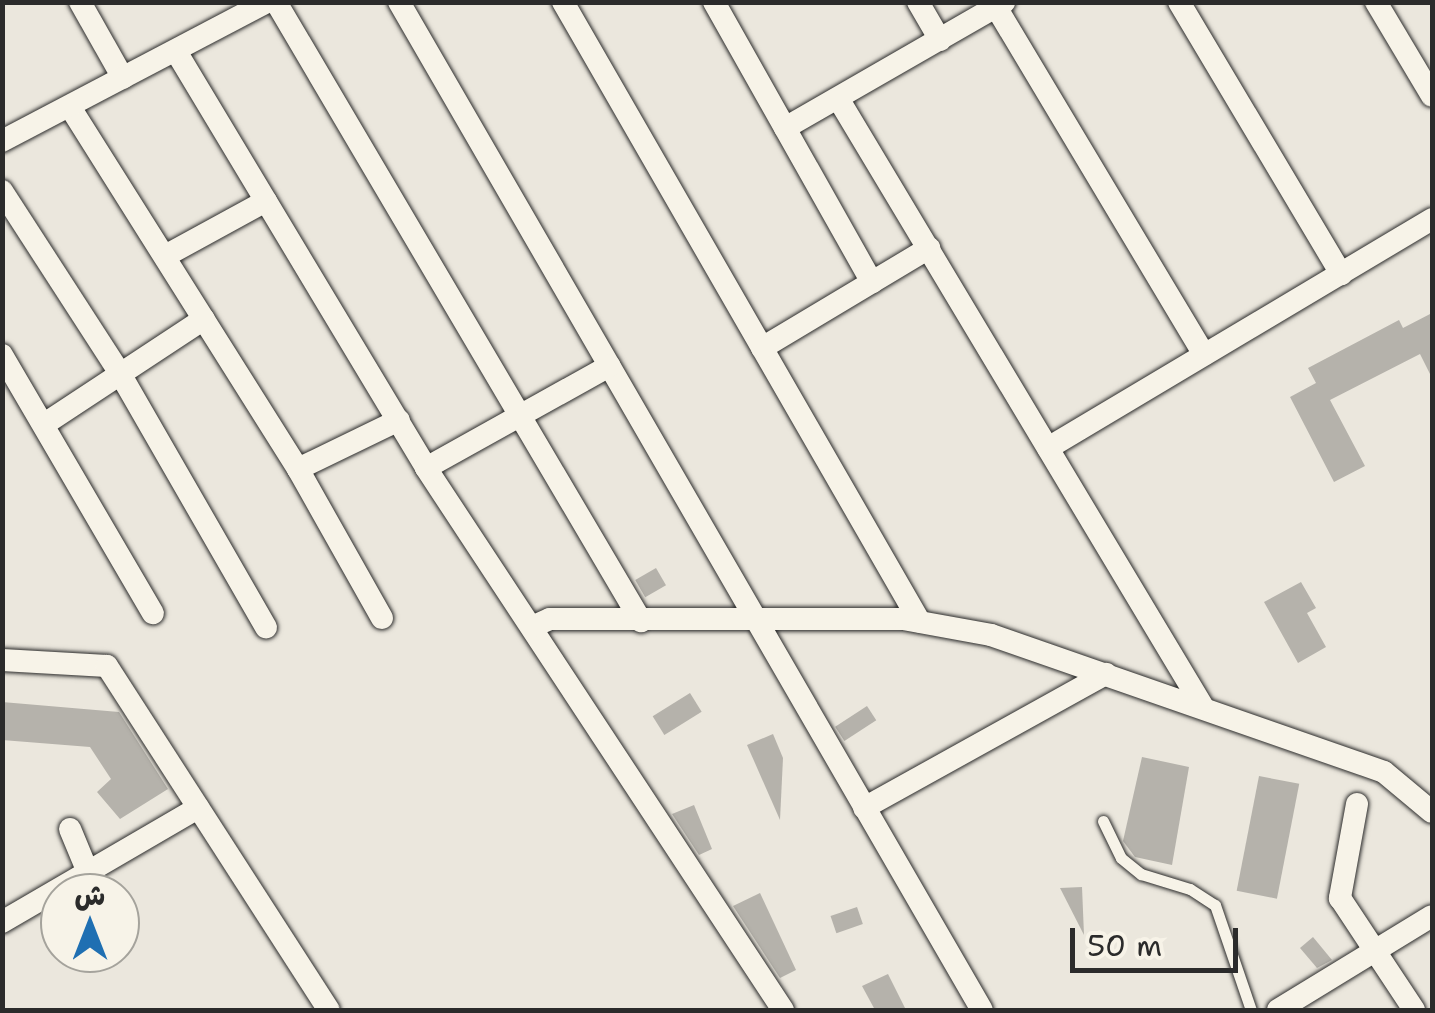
<!DOCTYPE html>
<html>
<head>
<meta charset="utf-8">
<style>
  body { margin:0 }
  #map { position:relative; width:1435px; height:1013px; overflow:hidden; background:#ebe7dd; font-family:"Shantell Sans","Playpen Sans Arabic",sans-serif }
  div>[style] { position:absolute }
  [style*='--x'] { left:calc(var(--x)*1px); top:calc(var(--y)*1px); width:calc(var(--w)*1px); rotate:calc(var(--a)*1deg) }
  .building>* { inset:0; background:#b5b2ab; transform-origin:0 0 }
  .roads { filter:drop-shadow(0 0 2px #2b2b2b) drop-shadow(0 0 2px #2b2b2b) }
  .service>* { height:11px; margin:-5.5px; padding:0 5.5px; transform-origin:5.5px; border-radius:5.5px; background:#f7f3e8 }
  .minor>* { height:22px; margin:-11px; padding:0 11px; transform-origin:11px; border-radius:11px; background:#f7f3e8 }
  span { translate:-50% -50%; white-space:nowrap; text-align:center; line-height:1.15; -webkit-text-stroke:8px #f7f3e8; paint-order:stroke }
  .frame { position:absolute; inset:0; border:5px solid #2b2b2b; pointer-events:none }
  .north { position:absolute; left:40px; top:873px; width:100px; height:100px; box-sizing:border-box; background:#f7f3e8; border:2px solid #a5a39c; border-radius:50%; rotate:0deg; font-size:28px; font-weight:700; line-height:40px; text-align:center; color:#2b2b2b }
  .north::after { content:''; display:block; margin:auto; width:35px; height:45px; background:#1f6fb2; clip-path:polygon(50% 0,100% 100%,50% 72%,0 100%) }
  .scale { position:absolute; left:1070px; top:928px; width:168px; height:45px; box-sizing:border-box; border:5px solid #2b2b2b; border-top:0; padding-left:12px; font-size:30px; line-height:35px; white-space:nowrap; color:#2b2b2b; -webkit-text-stroke:8px #f7f3e8; paint-order:stroke }
</style>
</head>
<body>
<div id="map">
  <div class="building">
    <i style="clip-path:polygon(1432px 313px,1432px 378px,1420px 354px,1330px 400px,1365px 466px,1334px 482px,1290px 397px,1316px 383px,1308px 368px,1399px 320px,1403px 328px)"></i>
    <i style="left:656px;top:568px;width:20px;height:24px;rotate:60deg"></i>
    <i style="clip-path:polygon(1301px 582px,1316px 608px,1307px 613px,1326px 647px,1298px 663px,1264px 602px)"></i>
    <i style="left:690px;top:693px;width:22px;height:44px;rotate:58deg"></i>
    <i style="clip-path:polygon(2px 702px,119px 712px,168px 789px,120px 819px,97px 792px,111px 779px,90px 747px,2px 740px)"></i>
    <i style="left:867px;top:706px;width:17px;height:38px;rotate:57deg"></i>
    <i style="clip-path:polygon(773px 734px,783px 758px,780px 820px,747px 745px)"></i>
    <i style="clip-path:polygon(1142px 757px,1189px 767px,1172px 865px,1135px 857px,1123px 841px)"></i>
    <i style="left:1259px;top:776px;width:41px;height:117px;rotate:11deg"></i>
    <i style="clip-path:polygon(694px 805px,712px 849px,699px 855px,672px 814px)"></i>
    <i style="clip-path:polygon(1082px 887px,1084px 935px,1060px 888px)"></i>
    <i style="clip-path:polygon(760px 893px,796px 970px,780px 978px,733px 906px)"></i>
    <i style="left:857px;top:907px;width:18px;height:28px;rotate:71deg"></i>
    <i style="clip-path:polygon(1313px 937px,1332px 960px,1317px 968px,1300px 948px)"></i>
    <i style="clip-path:polygon(888px 974px,906px 1010px,875px 1010px,862px 986px)"></i>
  </div>
  <div class="roads">
    <div class="service">
      <i style="--x:1103;--y:821;--w:41;--a:64.1"></i>
      <i style="--x:1121;--y:858;--w:26;--a:39"></i>
      <i style="--x:1141;--y:874;--w:51;--a:17"></i>
      <i style="--x:1190;--y:889;--w:30;--a:33"></i>
      <i style="--x:1215;--y:905;--w:111;--a:71.1"></i>
    </div>
    <div class="minor">
      <i style="--x:80;--y:2;--w:87;--a:60.5"></i>
      <i style="--x:276;--y:2;--w:719;--a:59.47"></i>
      <i style="--x:399;--y:2;--w:1164;--a:59.96"></i>
      <i style="--x:563;--y:2;--w:715;--a:60.07"></i>
      <i style="--x:714;--y:2;--w:322;--a:60.6"></i>
      <i style="--x:918;--y:2;--w:44;--a:59.9"></i>
      <i style="--x:1179;--y:2;--w:317;--a:59.2"></i>
      <i style="--x:1376;--y:2;--w:109;--a:59.2"></i>
      <i style="--x:996;--y:7;--w:405;--a:59.1"></i>
      <i style="--x:177;--y:53;--w:484;--a:59"></i>
      <i style="--x:426;--y:468;--w:649;--a:56.63"></i>
      <i style="--x:839;--y:100;--w:708;--a:59.05"></i>
      <i style="--x:70;--y:107;--w:428;--a:57.8"></i>
      <i style="--x:298;--y:469;--w:171;--a:60.6"></i>
      <i style="--x:785;--y:128;--w:253;--a:-29.9"></i>
      <i style="--x:2;--y:141;--w:299;--a:-27.7"></i>
      <i style="--x:2;--y:191;--w:213;--a:57.1"></i>
      <i style="--x:118;--y:370;--w:297;--a:60.1"></i>
      <i style="--x:165;--y:256;--w:115;--a:-28.6"></i>
      <i style="--x:762;--y:348;--w:195;--a:-30.9"></i>
      <i style="--x:2;--y:355;--w:299;--a:59.7"></i>
      <i style="--x:46;--y:423;--w:189;--a:-33.4"></i>
      <i style="--x:1048;--y:448;--w:447;--a:-30.8"></i>
      <i style="--x:426;--y:468;--w:210;--a:-29.1"></i>
      <i style="--x:298;--y:469;--w:112;--a:-25.9"></i>
      <i style="--x:534;--y:626;--w:17;--a:-24"></i>
      <i style="--x:550;--y:619;--w:353;--a:0"></i>
      <i style="--x:903;--y:619;--w:89;--a:10.3"></i>
      <i style="--x:991;--y:635;--w:416;--a:19.2"></i>
      <i style="--x:1384;--y:772;--w:62;--a:39.8"></i>
      <i style="--x:2;--y:660;--w:105;--a:3.3"></i>
      <i style="--x:107;--y:666;--w:409;--a:57.2"></i>
      <i style="--x:1357;--y:804;--w:96;--a:100.3"></i>
      <i style="--x:1340;--y:898;--w:134;--a:56.5"></i>
      <i style="--x:864;--y:808;--w:277;--a:-29"></i>
      <i style="--x:70;--y:829;--w:44;--a:67.5"></i>
      <i style="--x:2;--y:922;--w:227;--a:-30.2"></i>
      <i style="--x:1278;--y:1010;--w:180;--a:-31.4"></i>
    </div>
  </div>
  <div class="frame"></div>
  <div class="north">ش</div>
  <div class="scale">50 m</div>
</div>
</body>
</html>
